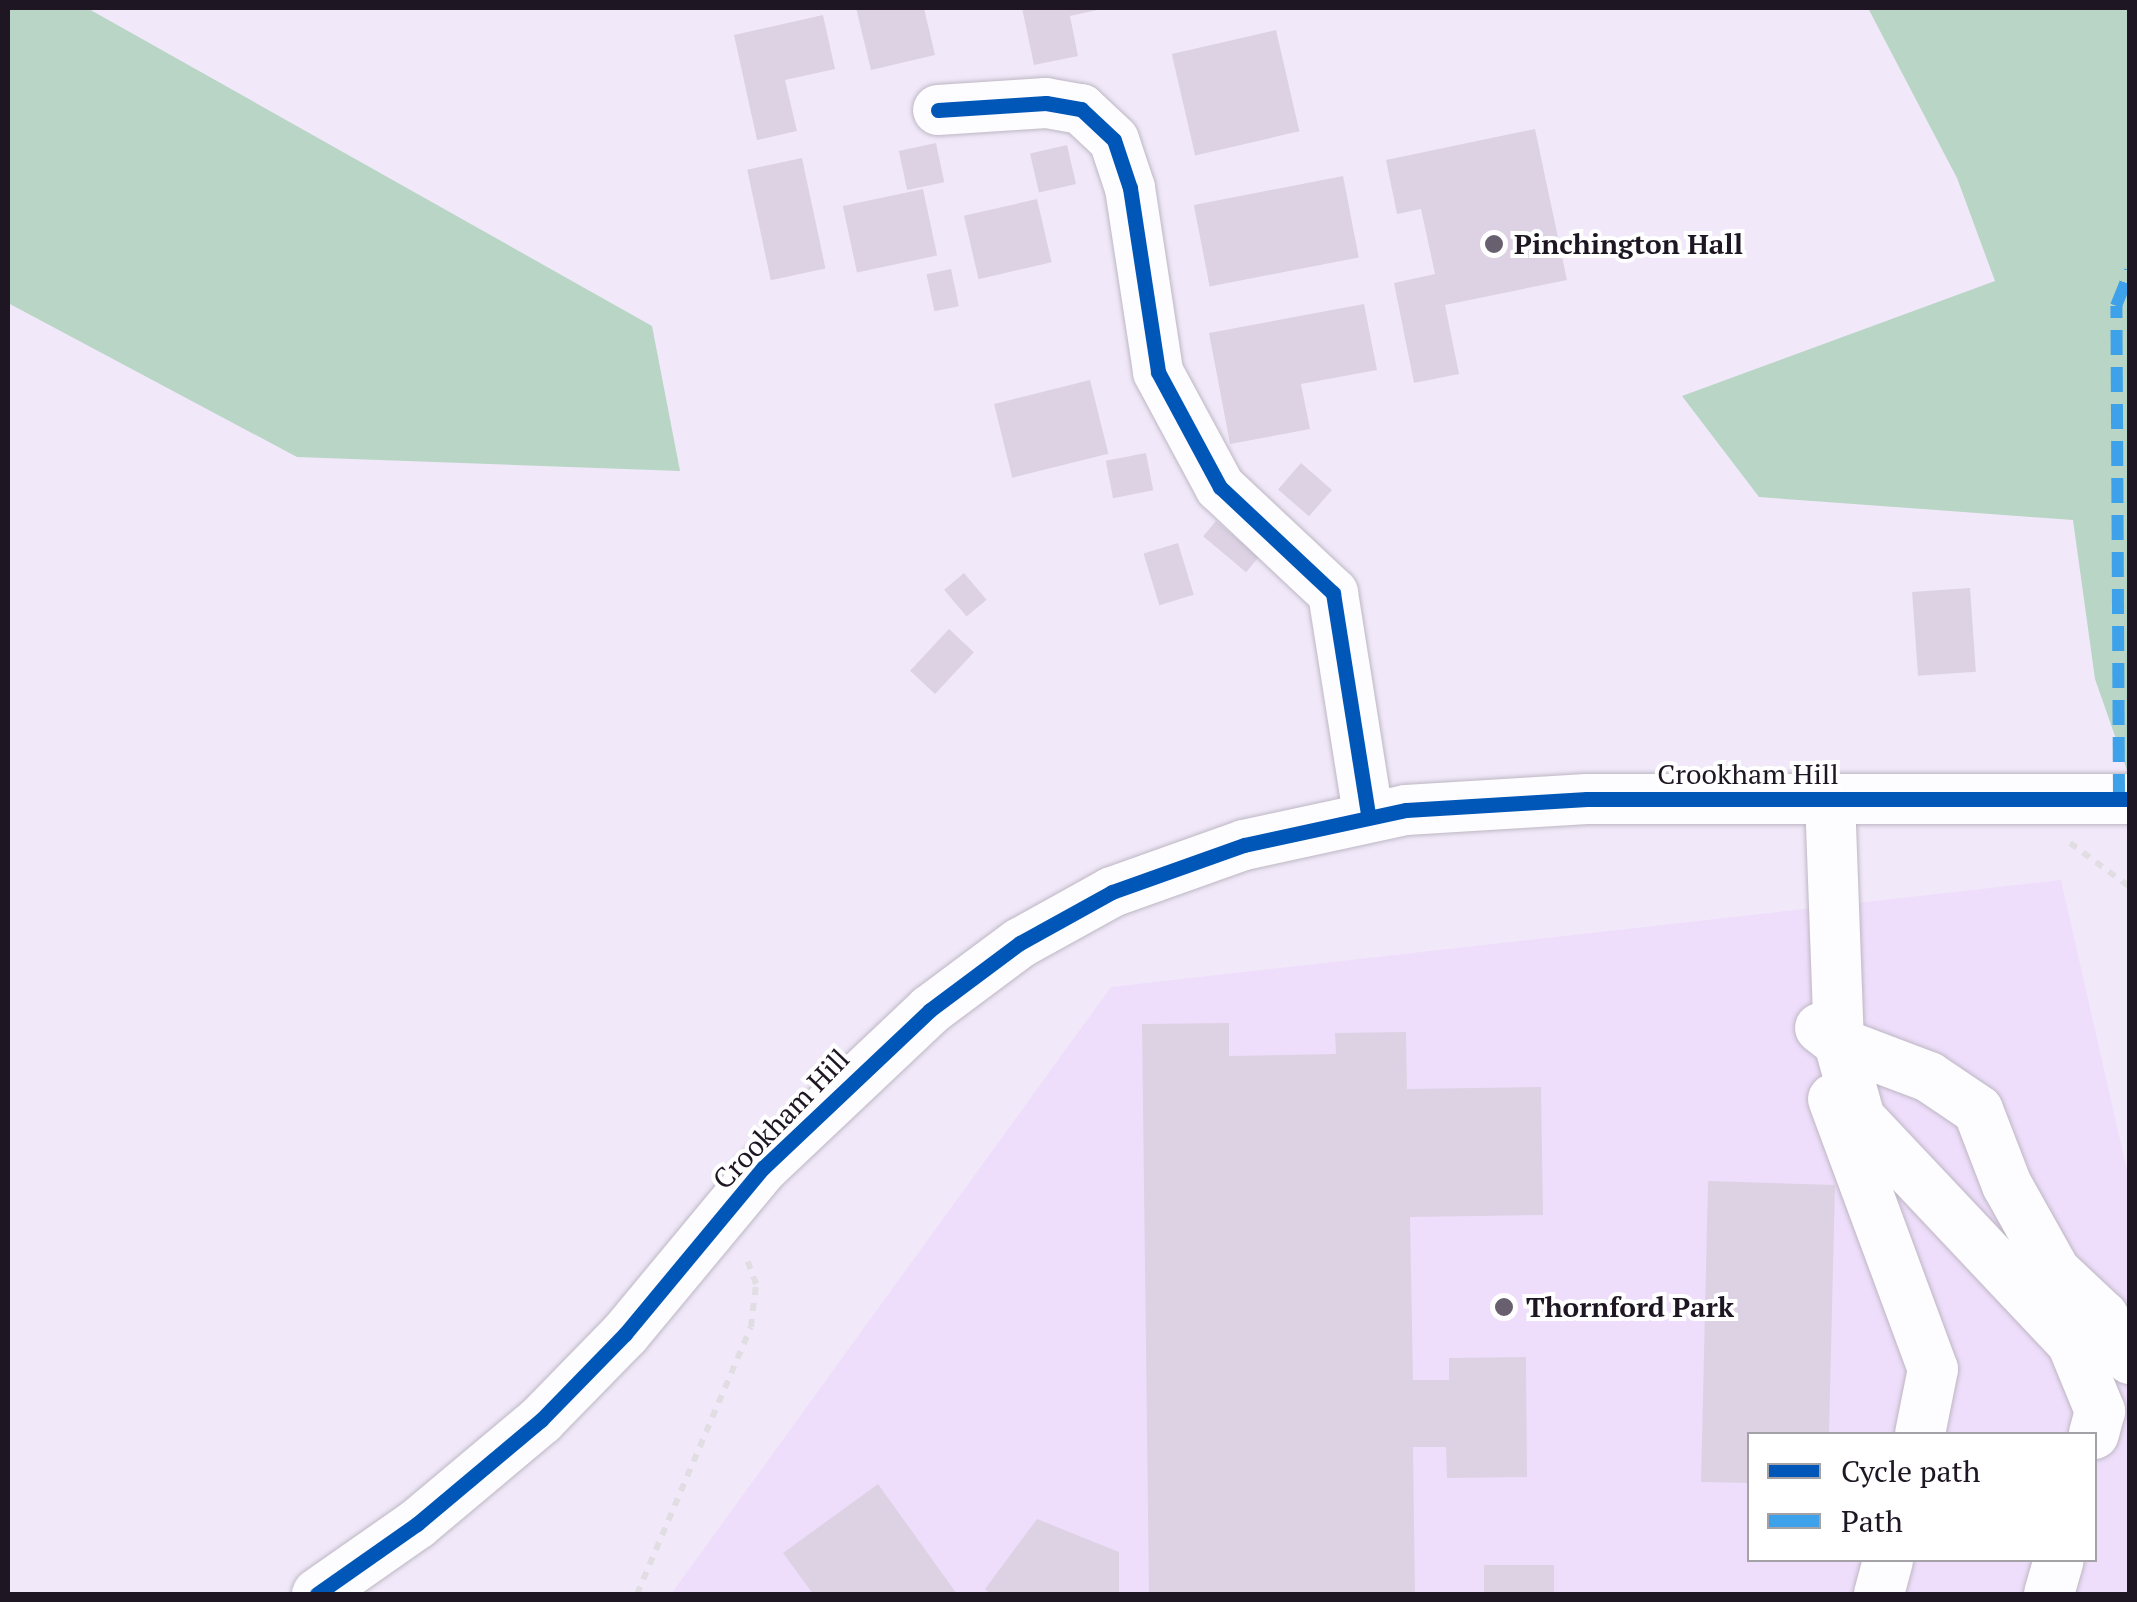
<!DOCTYPE html>
<html>
<head>
<meta charset="utf-8">
<style>
  body { margin:0 }
  #map { position:relative; width:2137px; height:1602px; overflow:hidden; background:#f1e9f9; font-family:"PT Serif",serif }
  div>[style] { position:absolute }
  [style*='--x'] { left:calc(var(--x)*1px); top:calc(var(--y)*1px); width:calc(var(--w)*1px); rotate:calc(var(--a)*1deg) }
  .built>* { inset:0; background:#eedefb }
  .forest>* { inset:0; background:#b8d5c5 }
  .building>* { inset:0; background:#dcd2e4; transform-origin:0 0 }
  .path>* { height:6px; margin-top:-3px; transform-origin:0; background:repeating-linear-gradient(90deg,#e1dee3 0 8px,transparent 0 16px) }
  .roads { filter:drop-shadow(0 0 2px #bdb6c3) drop-shadow(0 0 2px #bdb6c3) }
  .minor>* { height:50px; margin:-25px; padding:0 25px; transform-origin:25px; border-radius:25px; background:#fdfcfe }
  .quiet>* { height:12px; margin-top:-6px; transform-origin:0; background:repeating-linear-gradient(90deg,#3da2ea 0 25px,transparent 0 37px) }
  .cycleway>* { height:15px; margin:-7.5px; padding:0 7.5px; transform-origin:7.5px; border-radius:7.5px; background:#0057b8 }
  .dots>* { width:28px; height:28px; translate:-50% -50%; box-sizing:border-box; border:5px solid #fff; border-radius:50% }
  span { translate:-50% -50%; white-space:nowrap; text-align:center; line-height:1.15; -webkit-text-stroke:8px #fff; paint-order:stroke }
  .poi-label { font-size:28px; color:#1e1723; font-weight:700 }
  .left { translate:0 -50%; text-align:left }
  .street-label { font-size:28px; color:#1e1723 }
  .frame { position:absolute; inset:0; border:10px solid #1e1723; pointer-events:none }
  .legend { position:absolute; left:1747px; top:1432px; width:350px; height:130px; box-sizing:border-box; background:#fff; border:2px solid #a5a2a7; margin:0; padding:12px 18px; list-style:none; font-size:30px; color:#1e1723 }
  .legend li { display:flex; align-items:center; gap:20px; height:50px }
  .legend b { width:50px; border:2px solid #a5a2a7 }
</style>
</head>
<body>
<div id="map">
  <div class="built">
    <i style="clip-path:polygon(evenodd,2061px 880px,2129px 1179px,2129px 1594px,671px 1594px,1111px 987px,2061px 880px,1750px 1434px,2094px 1434px,2094px 1560px,1750px 1560px,1750px 1434px)"></i>
  </div>
  <div class="forest">
    <i style="clip-path:polygon(8px 8px,87px 8px,652px 326px,680px 471px,297px 457px,8px 303px)"></i>
    <i style="clip-path:polygon(1868px 8px,2129px 8px,2129px 776px,2095px 679px,2073px 520px,1759px 497px,1682px 396px,1995px 281px,1957px 178px)"></i>
  </div>
  <div class="building">
    <i style="clip-path:polygon(856px 8px,924px 8px,935px 55px,871px 70px)"></i>
    <i style="clip-path:polygon(1022px 8px,1102px 8px,1102px 9px,1070px 16px,1078px 56px,1034px 65px)"></i>
    <i style="clip-path:polygon(823px 15px,835px 69px,785px 80px,797px 131px,757px 140px,734px 35px)"></i>
    <i style="left:1276px;top:30px;width:104px;height:107px;rotate:77deg"></i>
    <i style="clip-path:polygon(1535px 129px,1567px 280px,1445px 305px,1459px 374px,1414px 383px,1394px 283px,1435px 274px,1421px 209px,1397px 214px,1386px 160px)"></i>
    <i style="left:936px;top:143px;width:40px;height:38px;rotate:78deg"></i>
    <i style="left:1067px;top:145px;width:40px;height:38px;rotate:77deg"></i>
    <i style="left:802px;top:158px;width:113px;height:56px;rotate:78deg"></i>
    <i style="left:1343px;top:176px;width:83px;height:152px;rotate:79deg"></i>
    <i style="left:923px;top:189px;width:68px;height:82px;rotate:78deg"></i>
    <i style="left:1037px;top:199px;width:65px;height:75px;rotate:77deg"></i>
    <i style="left:951px;top:269px;width:38px;height:25px;rotate:78deg"></i>
    <i style="clip-path:polygon(1364px 304px,1377px 370px,1301px 384px,1310px 429px,1230px 444px,1209px 333px)"></i>
    <i style="left:1090px;top:380px;width:76px;height:99px;rotate:76deg"></i>
    <i style="left:1146px;top:453px;width:38px;height:41px;rotate:79deg"></i>
    <i style="left:1301px;top:463px;width:41px;height:35px;rotate:41deg"></i>
    <i style="left:1216px;top:521px;width:56px;height:20px;rotate:40deg"></i>
    <i style="left:1178px;top:543px;width:54px;height:36px;rotate:73deg"></i>
    <i style="left:964px;top:573px;width:35px;height:26px;rotate:50deg"></i>
    <i style="left:1970px;top:588px;width:84px;height:58px;rotate:86deg"></i>
    <i style="left:949px;top:629px;width:34px;height:57px;rotate:43deg"></i>
    <i style="clip-path:polygon(1229px 1023px,1229px 1056px,1336px 1054px,1335px 1033px,1406px 1032px,1407px 1089px,1541px 1087px,1543px 1215px,1410px 1217px,1413px 1380px,1449px 1380px,1449px 1358px,1526px 1357px,1527px 1477px,1447px 1478px,1446px 1447px,1413px 1447px,1415px 1594px,1149px 1594px,1142px 1024px)"></i>
    <i style="clip-path:polygon(1708px 1181px,1835px 1185px,1829px 1434px,1750px 1434px,1750px 1483px,1701px 1482px)"></i>
    <i style="clip-path:polygon(878px 1484px,957px 1594px,813px 1594px,783px 1553px)"></i>
    <i style="clip-path:polygon(1037px 1519px,1119px 1552px,1119px 1594px,990px 1594px,985px 1589px)"></i>
    <i style="left:1554px;top:1565px;width:29px;height:70px;rotate:90deg"></i>
  </div>
  <div class="path">
    <i style="--x:2070;--y:843;--w:74;--a:36.3"></i>
    <i style="--x:637;--y:1594;--w:290;--a:-66.9"></i>
    <i style="--x:751;--y:1327;--w:43;--a:-83.4"></i>
    <i style="--x:756;--y:1284;--w:29;--a:-110"></i>
  </div>
  <div class="roads">
    <div class="minor">
      <i style="--x:938;--y:110;--w:108;--a:-3.7"></i>
      <i style="--x:1046;--y:103;--w:36;--a:10"></i>
      <i style="--x:1081;--y:109;--w:45;--a:43.2"></i>
      <i style="--x:1114;--y:140;--w:51;--a:71.6"></i>
      <i style="--x:1130;--y:188;--w:186;--a:81.3"></i>
      <i style="--x:1158;--y:372;--w:131;--a:61.7"></i>
      <i style="--x:1220;--y:487;--w:155;--a:43.2"></i>
      <i style="--x:1333;--y:593;--w:225;--a:81"></i>
      <i style="--x:1830;--y:798;--w:245;--a:87.9"></i>
      <i style="--x:1839;--y:1043;--w:78;--a:74.4"></i>
      <i style="--x:1860;--y:1118;--w:309;--a:46.7"></i>
      <i style="--x:2072;--y:1343;--w:74;--a:67.6"></i>
      <i style="--x:2100;--y:1411;--w:24;--a:105"></i>
      <i style="--x:1820;--y:1028;--w:24;--a:38"></i>
      <i style="--x:1839;--y:1043;--w:96;--a:20.7"></i>
      <i style="--x:1929;--y:1077;--w:59;--a:34"></i>
      <i style="--x:1978;--y:1110;--w:80;--a:68.9"></i>
      <i style="--x:2007;--y:1185;--w:98;--a:60.8"></i>
      <i style="--x:2055;--y:1271;--w:66;--a:43.2"></i>
      <i style="--x:2103;--y:1316;--w:51;--a:57.9"></i>
      <i style="--x:1833;--y:1099;--w:288;--a:69.7"></i>
      <i style="--x:1933;--y:1369;--w:66;--a:101.3"></i>
      <i style="--x:317;--y:1594;--w:122;--a:-35"></i>
      <i style="--x:417;--y:1524;--w:162;--a:-40"></i>
      <i style="--x:541;--y:1420;--w:120;--a:-45.7"></i>
      <i style="--x:625;--y:1334;--w:216;--a:-50.3"></i>
      <i style="--x:763;--y:1168;--w:230;--a:-43.4"></i>
      <i style="--x:930;--y:1010;--w:112;--a:-36.7"></i>
      <i style="--x:1020;--y:943;--w:105;--a:-29"></i>
      <i style="--x:1112;--y:892;--w:140;--a:-19.6"></i>
      <i style="--x:1244;--y:845;--w:166;--a:-12.2"></i>
      <i style="--x:1406;--y:810;--w:181;--a:-3.5"></i>
      <i style="--x:1587;--y:799;--w:543;--a:0"></i>
      <i style="--x:1879;--y:1594;--w:35;--a:-75"></i>
      <i style="--x:2049;--y:1594;--w:35;--a:-74"></i>
    </div>
  </div>
  <div class="quiet">
    <i style="--x:2119;--y:799;--w:493;--a:-90.3"></i>
    <i style="--x:2116;--y:306;--w:38;--a:-68"></i>
  </div>
  <div class="cycleway">
    <i style="--x:938;--y:110;--w:108;--a:-3.7"></i>
    <i style="--x:1046;--y:103;--w:36;--a:10"></i>
    <i style="--x:1081;--y:109;--w:45;--a:43.2"></i>
    <i style="--x:1114;--y:140;--w:51;--a:71.6"></i>
    <i style="--x:1130;--y:188;--w:186;--a:81.3"></i>
    <i style="--x:1158;--y:372;--w:131;--a:61.7"></i>
    <i style="--x:1220;--y:487;--w:155;--a:43.2"></i>
    <i style="--x:1333;--y:593;--w:225;--a:81"></i>
    <i style="--x:317;--y:1594;--w:122;--a:-35"></i>
    <i style="--x:417;--y:1524;--w:162;--a:-40"></i>
    <i style="--x:541;--y:1420;--w:120;--a:-45.7"></i>
    <i style="--x:625;--y:1334;--w:216;--a:-50.3"></i>
    <i style="--x:763;--y:1168;--w:230;--a:-43.4"></i>
    <i style="--x:930;--y:1010;--w:112;--a:-36.7"></i>
    <i style="--x:1020;--y:943;--w:105;--a:-29"></i>
    <i style="--x:1112;--y:892;--w:140;--a:-19.6"></i>
    <i style="--x:1244;--y:845;--w:166;--a:-12.2"></i>
    <i style="--x:1406;--y:810;--w:181;--a:-3.5"></i>
    <i style="--x:1587;--y:799;--w:543;--a:0"></i>
  </div>
  <div class="dots">
    <i style="left:1494px;top:244px;background:#68606e"></i>
    <i style="left:1504px;top:1307px;background:#68606e"></i>
  </div>
  <div class="poi-label">
    <span class="left" style="left:1514px;top:244px">Pinchington Hall</span>
    <span class="left" style="left:1526px;top:1307px">Thornford Park</span>
  </div>
  <div class="street-label">
    <span style="left:1748px;top:774px">Crookham Hill</span>
    <span style="left:781px;top:1119px;rotate:-46deg">Crookham Hill</span>
  </div>
  <div class="frame"></div>
  <ul class="legend">
  <li><b style="height:12px;background:#0057b8"></b>Cycle path</li>
  <li><b style="height:12px;background:#3da2ea"></b>Path</li>
  </ul>
</div>
</body>
</html>
